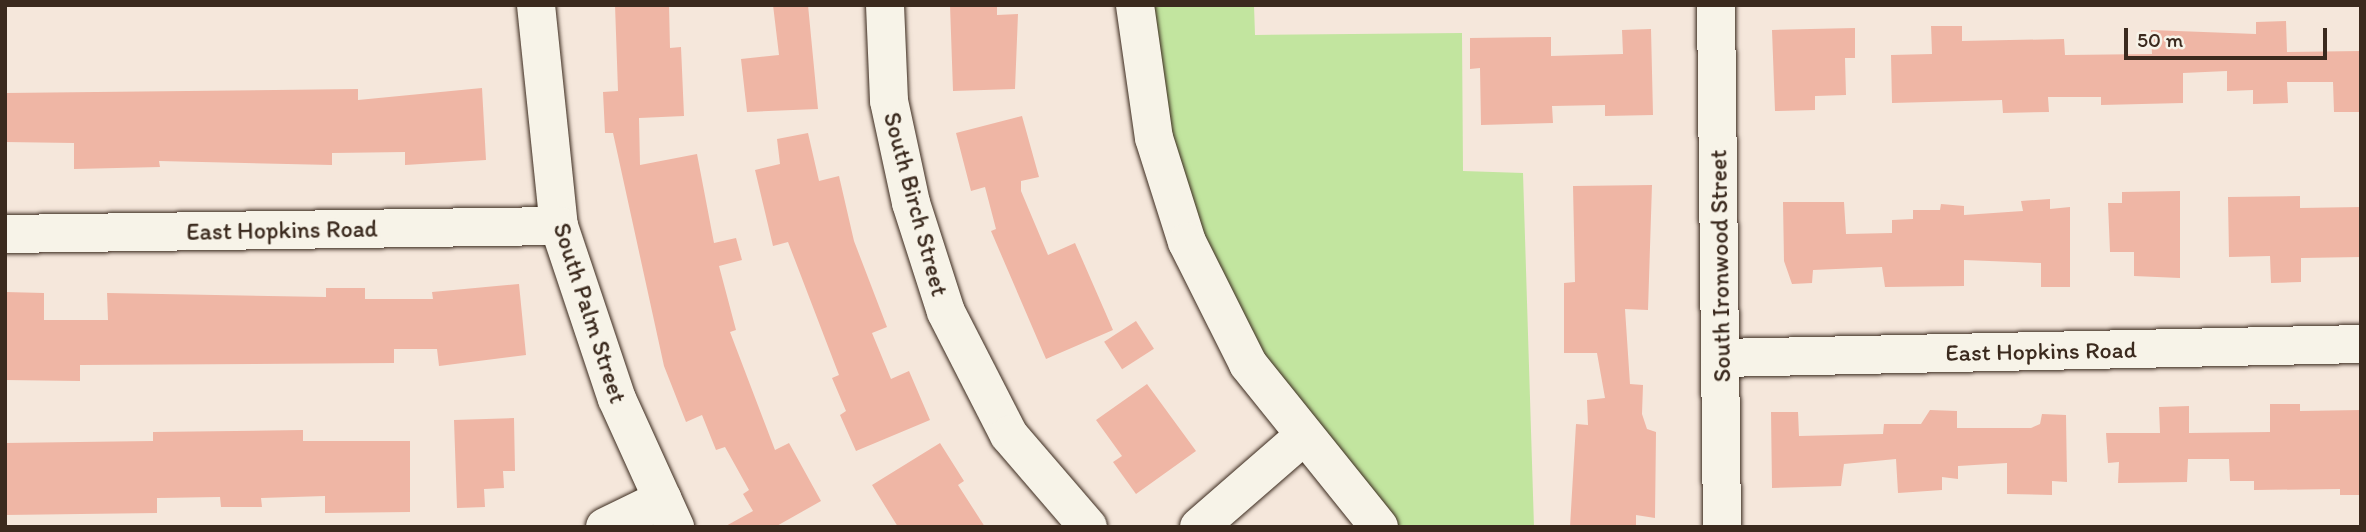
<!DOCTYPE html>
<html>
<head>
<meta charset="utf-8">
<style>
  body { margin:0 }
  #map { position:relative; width:2366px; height:532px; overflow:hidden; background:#f5e7db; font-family:Itim,sans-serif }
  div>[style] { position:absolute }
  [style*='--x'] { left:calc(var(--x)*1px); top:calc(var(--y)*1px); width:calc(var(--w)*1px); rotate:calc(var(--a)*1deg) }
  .green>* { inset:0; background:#c2e59f }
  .building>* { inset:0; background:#efb6a5; transform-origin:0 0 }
  .roads { filter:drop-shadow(0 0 2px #3b2a1e) drop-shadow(0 0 2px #3b2a1e) }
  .minor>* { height:38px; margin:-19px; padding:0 19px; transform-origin:19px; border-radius:19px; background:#f7f3e8 }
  span { translate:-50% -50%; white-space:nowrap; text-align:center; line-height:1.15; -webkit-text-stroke:6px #f7f3e8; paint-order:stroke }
  .street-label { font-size:24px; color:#3b2a1e }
  .frame { position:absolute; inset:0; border:7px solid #3b2a1e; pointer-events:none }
  .scale { position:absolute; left:2124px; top:28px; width:203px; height:32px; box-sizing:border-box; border:4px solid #3b2a1e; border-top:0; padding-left:9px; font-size:21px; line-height:24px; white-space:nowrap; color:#3b2a1e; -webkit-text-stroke:5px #f7f3e8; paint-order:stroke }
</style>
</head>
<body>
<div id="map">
  <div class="green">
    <i style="clip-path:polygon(1135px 5px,1254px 5px,1255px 35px,1462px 33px,1463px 171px,1523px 173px,1534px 527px,1379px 527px,1187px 242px)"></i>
  </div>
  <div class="building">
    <i style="clip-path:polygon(615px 5px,669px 5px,670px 48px,681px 47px,684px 116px,639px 118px,640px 165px,697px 154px,714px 243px,736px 238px,742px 260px,719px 266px,736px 330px,730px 332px,775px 450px,789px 443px,821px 501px,775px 527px,724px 527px,753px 511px,743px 494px,749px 490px,725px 447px,716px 450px,702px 415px,686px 422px,664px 366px,613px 133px,605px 133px,603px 92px,618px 91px)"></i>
    <i style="clip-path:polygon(773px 5px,808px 5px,818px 109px,747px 112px,741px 59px,779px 55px)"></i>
    <i style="clip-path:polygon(950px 5px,997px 5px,997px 15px,1018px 14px,1015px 89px,953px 91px)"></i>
    <i style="clip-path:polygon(2286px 21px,2287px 52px,2361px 51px,2361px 112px,2334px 112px,2333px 82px,2287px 82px,2288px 103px,2253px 104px,2253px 90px,2227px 91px,2227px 71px,2183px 73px,2183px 103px,2101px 105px,2101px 97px,2048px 97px,2049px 112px,2003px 113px,2002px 100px,1892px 103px,1891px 55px,1932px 54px,1931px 26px,1962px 26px,1962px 41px,2064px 39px,2065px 55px,2152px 54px,2151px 30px,2256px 34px,2256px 22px)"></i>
    <i style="clip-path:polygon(1855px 28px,1855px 58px,1845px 58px,1846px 95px,1815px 96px,1815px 110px,1775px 111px,1772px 30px)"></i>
    <i style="clip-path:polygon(1651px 29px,1653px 115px,1605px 116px,1605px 105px,1552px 106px,1553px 123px,1481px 125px,1480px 68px,1470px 69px,1470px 38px,1551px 37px,1551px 56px,1623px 54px,1622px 30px)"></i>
    <i style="clip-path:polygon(482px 88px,486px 160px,405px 165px,405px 152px,332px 153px,332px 165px,159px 161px,160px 167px,74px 169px,74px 143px,5px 142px,5px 93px,358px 89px,358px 100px)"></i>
    <i style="clip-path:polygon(1022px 116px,1039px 177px,1021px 181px,1021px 191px,1048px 255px,1075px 243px,1113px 330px,1046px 359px,991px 231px,996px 229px,985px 187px,971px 191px,956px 133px)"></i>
    <i style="clip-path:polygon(808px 133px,819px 181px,839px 176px,854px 241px,887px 327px,872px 333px,891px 379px,909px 371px,930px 420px,856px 451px,840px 415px,846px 411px,832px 378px,839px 375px,788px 242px,773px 246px,755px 170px,780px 164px,777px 139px)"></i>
    <i style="clip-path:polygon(1652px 185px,1648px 310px,1625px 309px,1630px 384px,1643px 385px,1642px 414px,1647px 429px,1656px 432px,1655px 518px,1636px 515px,1636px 527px,1570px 527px,1576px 424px,1588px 425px,1587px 400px,1605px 398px,1597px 353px,1564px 353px,1564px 283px,1575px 282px,1573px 186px)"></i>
    <i style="clip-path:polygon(2180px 191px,2180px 278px,2134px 276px,2134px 252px,2110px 252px,2108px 203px,2122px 203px,2122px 192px)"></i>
    <i style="clip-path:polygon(2300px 196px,2300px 208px,2361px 207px,2361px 257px,2301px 258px,2301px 282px,2271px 283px,2270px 256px,2229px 257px,2228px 197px)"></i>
    <i style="clip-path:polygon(2050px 199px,2050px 209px,2070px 207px,2070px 287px,2041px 287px,2041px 263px,1964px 260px,1964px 286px,1885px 287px,1882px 267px,1813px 270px,1812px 283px,1792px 284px,1784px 261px,1783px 202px,1844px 202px,1846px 234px,1892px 233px,1892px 220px,1913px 219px,1913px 210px,1940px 210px,1941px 204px,1964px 206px,1964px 215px,2023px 211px,2021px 201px)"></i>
    <i style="clip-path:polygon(519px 284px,526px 355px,439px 366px,437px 349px,394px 349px,394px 363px,80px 365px,80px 381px,5px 380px,5px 292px,44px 293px,44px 320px,108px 320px,107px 293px,326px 297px,326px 288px,365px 288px,365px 299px,433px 299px,432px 292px)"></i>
    <i style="left:1136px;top:321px;width:33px;height:38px;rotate:57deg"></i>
    <i style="clip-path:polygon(1147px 384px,1196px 451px,1136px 494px,1113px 462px,1122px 456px,1096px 420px)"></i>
    <i style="clip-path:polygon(2270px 404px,2300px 404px,2300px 411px,2361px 410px,2361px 495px,2340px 495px,2340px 489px,2254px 490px,2254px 481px,2230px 481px,2229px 459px,2188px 459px,2187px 482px,2118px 483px,2119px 462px,2108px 463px,2106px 433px,2160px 433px,2159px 407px,2189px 406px,2189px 433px,2270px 432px)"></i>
    <i style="clip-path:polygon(1930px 410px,1957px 411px,1957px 428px,2031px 428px,2040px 424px,2042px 414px,2066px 415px,2067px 482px,2052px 481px,2052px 495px,2007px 494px,2007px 463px,1958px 466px,1958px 479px,1942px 477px,1942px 490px,1898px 493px,1896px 459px,1844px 464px,1841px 486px,1772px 488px,1771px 412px,1798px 412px,1799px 436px,1883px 434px,1884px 424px,1921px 424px)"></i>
    <i style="clip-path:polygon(514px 418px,515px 471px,503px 471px,504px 488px,484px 489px,485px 507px,457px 508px,454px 420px)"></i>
    <i style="clip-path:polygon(303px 430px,303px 441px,410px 441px,410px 512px,325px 513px,325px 496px,261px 498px,262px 507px,221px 507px,220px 497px,157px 498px,157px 513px,5px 515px,5px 443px,153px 441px,153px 432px)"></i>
    <i style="clip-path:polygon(940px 443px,964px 481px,958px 485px,985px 527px,898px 527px,872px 485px)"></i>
  </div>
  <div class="roads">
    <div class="minor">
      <i style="--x:536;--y:5;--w:222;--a:84.1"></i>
      <i style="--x:559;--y:226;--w:182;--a:71.5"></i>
      <i style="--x:617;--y:399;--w:141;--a:65.6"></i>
      <i style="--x:885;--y:5;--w:96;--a:87.6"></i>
      <i style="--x:889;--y:101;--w:104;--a:77.8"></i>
      <i style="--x:911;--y:203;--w:114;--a:72.2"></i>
      <i style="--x:946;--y:312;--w:138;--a:62.9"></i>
      <i style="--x:1009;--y:435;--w:121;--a:49.3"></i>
      <i style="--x:1135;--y:5;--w:134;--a:81.9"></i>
      <i style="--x:1154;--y:138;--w:109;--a:72.4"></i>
      <i style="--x:1187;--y:242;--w:136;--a:63.4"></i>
      <i style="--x:1248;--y:364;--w:209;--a:51.2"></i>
      <i style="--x:1716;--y:5;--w:522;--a:89.34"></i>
      <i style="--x:5;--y:234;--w:554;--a:-0.83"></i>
      <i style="--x:1721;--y:358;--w:640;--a:-1.25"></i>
      <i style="--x:605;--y:527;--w:64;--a:-25.8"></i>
      <i style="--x:1199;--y:527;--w:140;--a:-41"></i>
    </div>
  </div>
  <div class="street-label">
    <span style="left:916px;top:204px;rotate:75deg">South Birch Street</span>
    <span style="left:282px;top:230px;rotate:-1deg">East Hopkins Road</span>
    <span style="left:1720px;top:266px;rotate:-91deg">South Ironwood Street</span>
    <span style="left:590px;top:313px;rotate:72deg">South Palm Street</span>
    <span style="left:2041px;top:351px;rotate:-1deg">East Hopkins Road</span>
  </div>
  <div class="frame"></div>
  <div class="scale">50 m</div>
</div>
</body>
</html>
